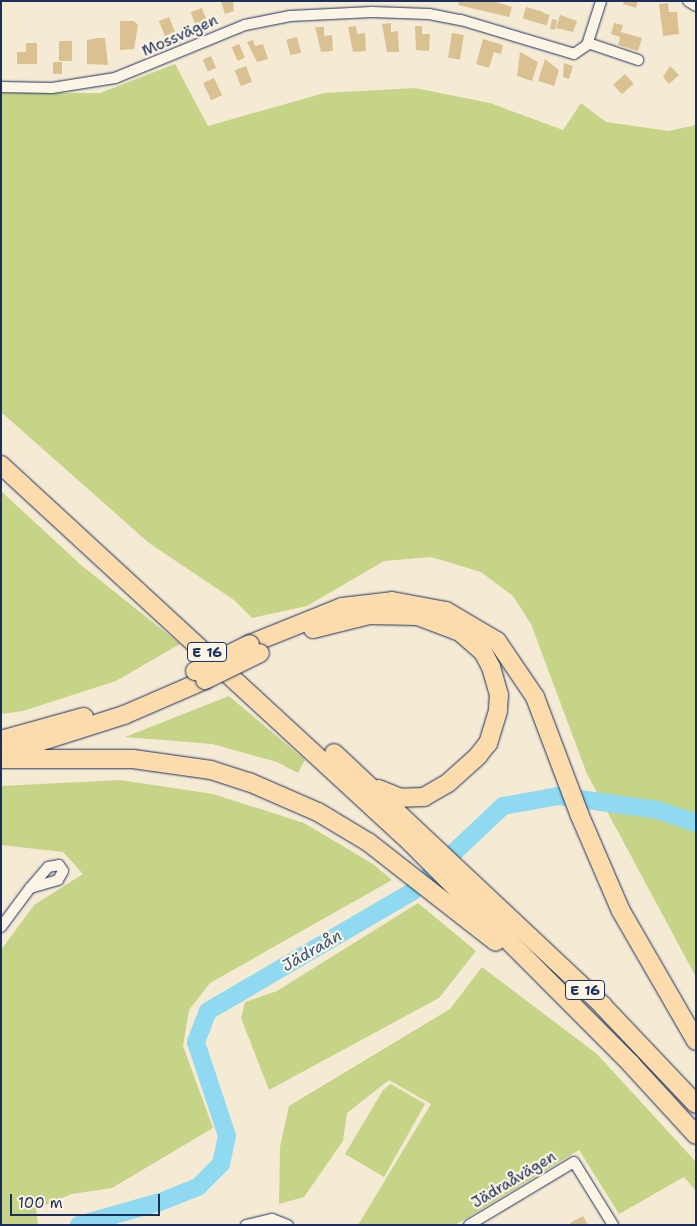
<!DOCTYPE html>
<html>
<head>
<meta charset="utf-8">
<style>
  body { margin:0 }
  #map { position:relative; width:697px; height:1226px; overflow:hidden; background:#f5ebd4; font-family:"Shantell Sans",sans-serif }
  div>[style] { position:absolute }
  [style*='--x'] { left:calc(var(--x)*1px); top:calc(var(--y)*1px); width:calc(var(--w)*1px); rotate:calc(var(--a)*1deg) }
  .green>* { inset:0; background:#c6d488 }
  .river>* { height:18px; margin:-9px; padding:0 9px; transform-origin:9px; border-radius:9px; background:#8fdaf0 }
  .building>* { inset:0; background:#dac191; transform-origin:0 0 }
  .roads { filter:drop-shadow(0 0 1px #1b2f5e) drop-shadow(0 0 1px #1b2f5e) }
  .street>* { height:10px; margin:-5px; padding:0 5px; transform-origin:5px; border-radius:5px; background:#fcf5e5 }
  .highway>* { height:18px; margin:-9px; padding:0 9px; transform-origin:9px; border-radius:9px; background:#fcdcac }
  .bridges { filter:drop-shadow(0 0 1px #1b2f5e) drop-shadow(0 0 1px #1b2f5e) }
  .highway-bridge>* { height:18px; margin:-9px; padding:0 9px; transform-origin:9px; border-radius:9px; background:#fcdcac }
  span { translate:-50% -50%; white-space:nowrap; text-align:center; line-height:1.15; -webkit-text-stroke:4.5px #fcf5e5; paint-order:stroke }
  .shield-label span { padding:1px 4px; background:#fcf5e5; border:1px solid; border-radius:4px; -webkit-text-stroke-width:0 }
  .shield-label { font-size:14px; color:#1b2f5e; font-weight:700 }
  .street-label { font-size:15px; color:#1b2f5e }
  .water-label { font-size:16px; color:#385a82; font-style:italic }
  .frame { position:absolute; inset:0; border:2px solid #1b2f5e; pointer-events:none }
  .scale { position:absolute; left:10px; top:1194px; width:150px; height:22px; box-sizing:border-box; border:2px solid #1b2f5e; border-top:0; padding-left:6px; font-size:15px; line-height:18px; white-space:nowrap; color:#1b2f5e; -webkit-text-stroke:4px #fcf5e5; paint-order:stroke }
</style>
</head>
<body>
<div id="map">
  <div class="green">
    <i style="clip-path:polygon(175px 64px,208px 126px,324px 93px,415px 88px,490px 103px,563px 130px,581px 103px,606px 122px,669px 131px,696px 125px,696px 977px,587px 774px,531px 624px,513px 596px,481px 572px,431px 557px,384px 561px,307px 606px,252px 618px,234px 600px,149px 543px,1px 412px,1px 93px,100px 93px)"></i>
    <i style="clip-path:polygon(1px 491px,81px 565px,180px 644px,116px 681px,23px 711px,1px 714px)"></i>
    <i style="clip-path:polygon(229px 696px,305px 760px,298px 773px,277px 762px,212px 744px,125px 737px)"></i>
    <i style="clip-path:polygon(120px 780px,213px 794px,304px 823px,373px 864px,392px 880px,210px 983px,189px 1010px,183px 1046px,213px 1128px,112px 1188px,72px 1194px,36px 1209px,38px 1225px,1px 1225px,1px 950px,34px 905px,83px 874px,63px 852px,1px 845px,1px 786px)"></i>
    <i style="clip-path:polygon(418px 903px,476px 951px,439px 998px,269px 1090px,241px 1018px,245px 1002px,277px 991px)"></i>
    <i style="clip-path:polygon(482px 967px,597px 1054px,696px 1162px,696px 1191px,684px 1177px,619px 1214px,579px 1150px,455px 1225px,358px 1225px,431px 1104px,389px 1080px,347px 1113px,343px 1141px,304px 1197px,279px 1204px,280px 1147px,289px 1106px,450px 1009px)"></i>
    <i style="clip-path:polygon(391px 1084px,425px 1104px,384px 1177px,345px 1154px,383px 1090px)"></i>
  </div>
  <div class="river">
    <i style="--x:79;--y:1225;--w:84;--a:-15.9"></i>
    <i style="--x:160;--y:1202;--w:41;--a:-21.5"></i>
    <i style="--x:198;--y:1187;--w:33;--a:-45"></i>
    <i style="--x:221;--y:1164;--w:29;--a:-78"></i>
    <i style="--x:227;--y:1136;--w:99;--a:-108.3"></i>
    <i style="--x:196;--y:1042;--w:33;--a:-69"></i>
    <i style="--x:208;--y:1011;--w:236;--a:-30.3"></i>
    <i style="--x:412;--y:892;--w:125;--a:-43.4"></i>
    <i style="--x:503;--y:806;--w:56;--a:-10.3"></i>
    <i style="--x:558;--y:796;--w:100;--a:8"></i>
    <i style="--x:657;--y:810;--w:41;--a:18.4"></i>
  </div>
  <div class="building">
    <i style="clip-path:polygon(221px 1px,233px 1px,234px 11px,225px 14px)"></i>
    <i style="clip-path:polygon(459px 1px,493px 1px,512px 7px,509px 17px,458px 5px)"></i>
    <i style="clip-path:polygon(624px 1px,638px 1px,636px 8px,623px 4px)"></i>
    <i style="clip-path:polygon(668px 3px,669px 12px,677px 12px,679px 34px,663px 36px,659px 4px)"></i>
    <i style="left:526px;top:7px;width:18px;height:12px;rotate:16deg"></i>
    <i style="left:202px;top:8px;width:15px;height:12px;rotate:70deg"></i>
    <i style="left:543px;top:13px;width:7px;height:11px;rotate:16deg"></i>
    <i style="clip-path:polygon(560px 15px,577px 21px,573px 32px,556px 28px)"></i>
    <i style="left:169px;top:17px;width:16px;height:11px;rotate:68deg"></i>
    <i style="left:552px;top:19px;width:5px;height:10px;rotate:11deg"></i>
    <i style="clip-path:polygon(120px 21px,134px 21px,138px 25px,134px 49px,120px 50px)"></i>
    <i style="clip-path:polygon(391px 23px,391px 32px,398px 31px,399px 52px,387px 52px,382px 24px)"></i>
    <i style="clip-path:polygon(614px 23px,623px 25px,621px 32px,642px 38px,638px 51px,618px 45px,620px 37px,611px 34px)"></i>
    <i style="clip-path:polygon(356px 26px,357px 34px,365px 33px,366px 51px,353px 52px,348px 27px)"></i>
    <i style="clip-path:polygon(415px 26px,422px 26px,422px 34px,430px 34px,429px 51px,416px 50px)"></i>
    <i style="clip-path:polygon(315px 27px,324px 27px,324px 36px,332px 35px,333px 51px,321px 52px)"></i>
    <i style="left:452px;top:33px;width:12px;height:25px;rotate:9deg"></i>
    <i style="left:297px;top:37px;width:16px;height:11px;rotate:75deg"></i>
    <i style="clip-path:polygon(98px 38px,105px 38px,108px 65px,87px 64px,87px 40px)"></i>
    <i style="clip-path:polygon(483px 39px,503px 45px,501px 54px,494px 52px,489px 68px,476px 64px)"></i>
    <i style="clip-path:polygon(253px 40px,255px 46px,263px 44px,268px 59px,257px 62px,247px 42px)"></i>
    <i style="left:59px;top:41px;width:13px;height:20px"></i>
    <i style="clip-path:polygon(26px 43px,37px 43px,37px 64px,17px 64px,17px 52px,26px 52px)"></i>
    <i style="left:239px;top:44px;width:15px;height:8px;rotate:67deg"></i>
    <i style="clip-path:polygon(520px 52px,538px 62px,532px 81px,517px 76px)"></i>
    <i style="left:211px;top:56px;width:13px;height:9px;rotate:67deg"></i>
    <i style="clip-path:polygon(545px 59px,559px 70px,554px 86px,538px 81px)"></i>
    <i style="left:53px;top:62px;width:9px;height:12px"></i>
    <i style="clip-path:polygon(564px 63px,573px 66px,569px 79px,563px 77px)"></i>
    <i style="left:246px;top:66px;width:17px;height:12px;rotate:69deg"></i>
    <i style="clip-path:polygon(670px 66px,679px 75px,669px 84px,663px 77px)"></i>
    <i style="left:625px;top:74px;width:13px;height:16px;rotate:48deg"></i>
    <i style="left:214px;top:78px;width:19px;height:12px;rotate:65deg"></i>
    <i style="clip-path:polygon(583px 1216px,588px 1225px,571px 1225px,570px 1223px)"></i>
  </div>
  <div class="roads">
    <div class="street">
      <i style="--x:688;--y:1;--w:9;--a:32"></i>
      <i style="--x:588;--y:43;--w:53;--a:18.8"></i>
      <i style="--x:1;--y:87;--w:51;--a:1.1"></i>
      <i style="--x:52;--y:88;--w:64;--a:-9"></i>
      <i style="--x:115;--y:78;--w:140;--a:-22.2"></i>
      <i style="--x:245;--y:25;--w:46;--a:-11.3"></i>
      <i style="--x:290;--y:16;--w:82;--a:-2.8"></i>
      <i style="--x:372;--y:12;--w:57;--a:2"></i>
      <i style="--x:429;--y:14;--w:33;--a:11"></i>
      <i style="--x:461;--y:20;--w:118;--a:16.7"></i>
      <i style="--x:574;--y:54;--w:16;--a:-35"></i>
      <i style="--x:587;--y:45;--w:46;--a:-72.3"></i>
      <i style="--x:1;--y:927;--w:49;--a:-53.4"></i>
      <i style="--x:30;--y:888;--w:28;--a:-49"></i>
      <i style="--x:48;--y:867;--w:11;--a:-10"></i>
      <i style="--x:59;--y:865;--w:7;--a:56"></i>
      <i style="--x:63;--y:871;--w:10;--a:119"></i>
      <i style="--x:58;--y:880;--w:29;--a:164"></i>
      <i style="--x:246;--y:1225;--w:27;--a:-13"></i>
      <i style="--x:272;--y:1219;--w:17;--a:21"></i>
      <i style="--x:469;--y:1225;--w:122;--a:-31"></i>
      <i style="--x:574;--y:1162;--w:74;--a:58.2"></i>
    </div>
    <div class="highway">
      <i style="--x:1;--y:465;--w:558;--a:42.67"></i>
      <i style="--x:411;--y:843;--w:312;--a:45.1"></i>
      <i style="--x:631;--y:1064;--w:96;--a:47.5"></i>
      <i style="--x:313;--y:629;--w:58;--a:-14"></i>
      <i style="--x:369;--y:615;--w:49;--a:1.2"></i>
      <i style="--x:418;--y:616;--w:45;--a:20.9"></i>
      <i style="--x:460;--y:632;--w:30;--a:41"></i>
      <i style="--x:483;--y:652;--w:17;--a:62"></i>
      <i style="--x:491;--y:667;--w:29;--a:74"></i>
      <i style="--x:499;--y:695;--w:16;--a:94"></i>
      <i style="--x:498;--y:711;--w:34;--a:107"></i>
      <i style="--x:488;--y:743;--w:16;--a:128"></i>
      <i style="--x:478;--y:756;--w:40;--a:138"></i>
      <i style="--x:448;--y:783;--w:28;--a:150"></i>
      <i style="--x:424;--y:797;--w:23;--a:178"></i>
      <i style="--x:401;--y:798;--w:24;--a:-158"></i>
      <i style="--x:250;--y:644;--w:99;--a:-21.9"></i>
      <i style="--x:342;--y:607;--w:50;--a:-6.8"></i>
      <i style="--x:392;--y:601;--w:55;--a:10.5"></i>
      <i style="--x:446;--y:611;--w:59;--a:30.5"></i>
      <i style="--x:497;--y:641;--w:68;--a:55.8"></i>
      <i style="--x:535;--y:697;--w:127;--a:69.3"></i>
      <i style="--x:580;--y:816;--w:103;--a:66.7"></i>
      <i style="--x:621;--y:911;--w:150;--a:60"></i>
      <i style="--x:1;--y:740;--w:86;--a:-15.5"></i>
      <i style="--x:11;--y:751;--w:119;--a:-17.7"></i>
      <i style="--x:124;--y:715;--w:88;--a:-23.4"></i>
      <i style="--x:334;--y:753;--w:369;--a:43.2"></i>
      <i style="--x:603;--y:1006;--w:135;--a:46.5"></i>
      <i style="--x:1;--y:759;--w:132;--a:0"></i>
      <i style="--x:133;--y:759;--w:79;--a:8"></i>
      <i style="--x:211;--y:770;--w:40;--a:18"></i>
      <i style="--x:249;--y:782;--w:75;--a:23.5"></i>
      <i style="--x:318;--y:812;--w:58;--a:31"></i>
      <i style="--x:368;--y:842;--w:162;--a:38"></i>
    </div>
  </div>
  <div class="bridges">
    <div class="highway-bridge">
      <i style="--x:195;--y:671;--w:61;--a:-26.1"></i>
      <i style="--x:205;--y:680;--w:61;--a:-26.1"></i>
    </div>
  </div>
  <div class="shield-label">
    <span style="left:207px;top:652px">E 16</span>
    <span style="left:585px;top:990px">E 16</span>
  </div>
  <div class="street-label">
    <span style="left:180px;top:36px;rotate:-24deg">Mossvägen</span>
    <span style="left:514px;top:1180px;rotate:-31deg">Jädraåvägen</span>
  </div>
  <div class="water-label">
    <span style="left:312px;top:951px;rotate:-30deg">Jädraån</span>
  </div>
  <div class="frame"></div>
  <div class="scale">100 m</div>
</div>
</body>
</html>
